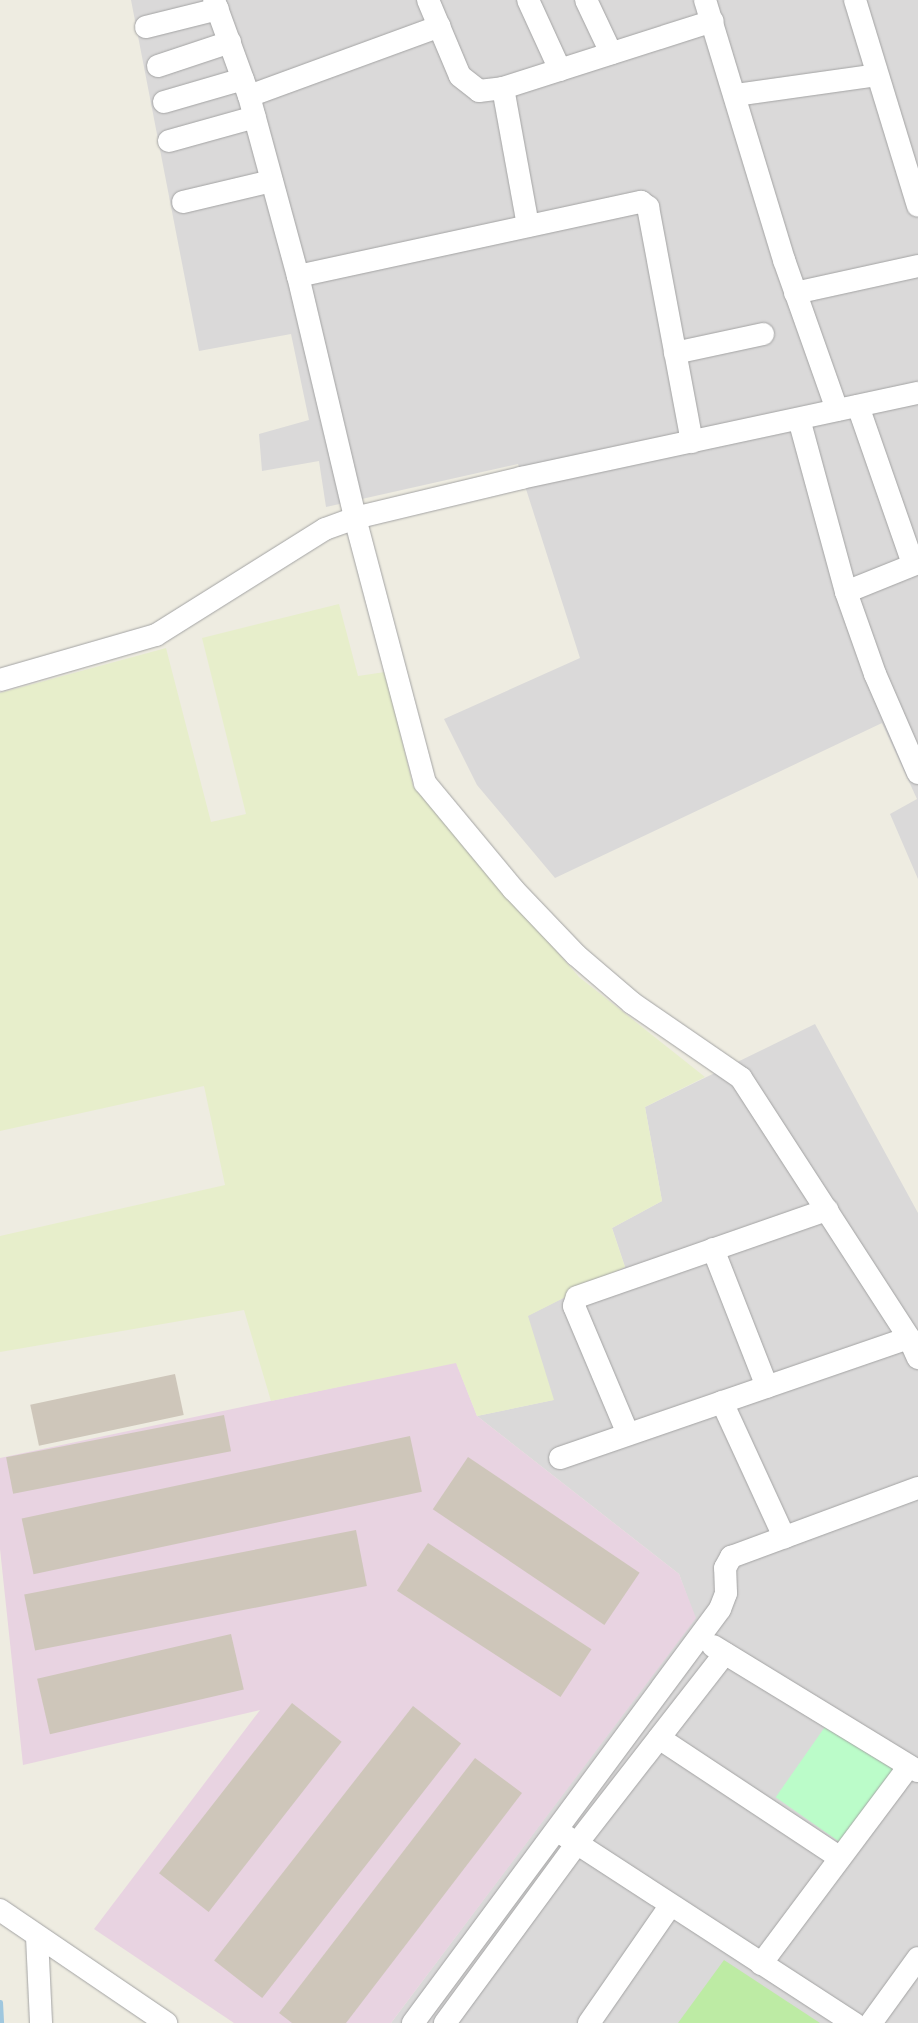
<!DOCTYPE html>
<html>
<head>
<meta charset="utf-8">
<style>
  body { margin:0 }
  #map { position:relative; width:918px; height:2023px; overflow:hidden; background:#eeece1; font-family:"PT Sans Narrow",sans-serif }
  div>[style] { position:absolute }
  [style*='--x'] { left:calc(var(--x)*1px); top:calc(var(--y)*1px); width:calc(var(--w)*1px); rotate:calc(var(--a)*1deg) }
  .residential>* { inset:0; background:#dad9d9 }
  .industrial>* { inset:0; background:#e8d3e1 }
  .farmland>* { inset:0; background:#e7eecb }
  .grass>* { inset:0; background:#bdeba4 }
  .park>* { inset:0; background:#bbfcc9; transform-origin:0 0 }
  .stream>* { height:5px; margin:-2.5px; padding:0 2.5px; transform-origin:2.5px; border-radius:2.5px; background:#9fc7de }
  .building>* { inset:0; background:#cec6ba; transform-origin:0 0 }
  .roads { filter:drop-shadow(0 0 1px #a3a3a3) drop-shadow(0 0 1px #a3a3a3) }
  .minor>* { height:22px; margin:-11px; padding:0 11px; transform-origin:11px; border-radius:11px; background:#fff }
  span { translate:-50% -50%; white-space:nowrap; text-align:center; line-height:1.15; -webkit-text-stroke:4px #fff; paint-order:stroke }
</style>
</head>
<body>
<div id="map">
  <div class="residential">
    <i style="clip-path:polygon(131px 0,918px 0,918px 879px,890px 814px,917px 799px,882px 723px,555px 878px,477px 785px,444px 719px,580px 658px,518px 464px,326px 507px,319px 461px,262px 471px,259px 434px,309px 420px,291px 334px,199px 351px)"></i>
    <i style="clip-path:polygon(815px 1024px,918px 1213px,918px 2023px,391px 2023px,695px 1618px,679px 1574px,477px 1416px,553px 1400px,527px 1316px,625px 1267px,612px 1228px,662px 1201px,645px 1107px)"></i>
  </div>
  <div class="industrial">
    <i style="clip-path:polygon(456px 1362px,477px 1416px,679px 1574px,696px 1618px,391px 2023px,234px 2023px,94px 1929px,260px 1710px,23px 1765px,0 1549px,0 1458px)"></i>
  </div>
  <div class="farmland">
    <i style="clip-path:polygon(339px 604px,358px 676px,385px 672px,413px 786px,579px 977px,705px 1077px,645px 1107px,662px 1201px,612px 1228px,625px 1267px,528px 1316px,554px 1400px,477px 1416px,456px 1363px,271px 1401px,244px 1310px,0 1352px,0 1236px,225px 1185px,204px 1086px,0 1131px,0 693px,166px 648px,211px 822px,246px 814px,202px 638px)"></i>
  </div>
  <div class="grass">
    <i style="clip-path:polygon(724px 1960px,820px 2023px,678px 2023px)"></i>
  </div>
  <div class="park">
    <i style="left:829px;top:1721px;width:82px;height:93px;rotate:35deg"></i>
  </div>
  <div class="stream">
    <i style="--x:0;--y:2002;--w:21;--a:87"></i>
  </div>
  <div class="building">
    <i style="left:175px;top:1374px;width:42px;height:148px;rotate:78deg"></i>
    <i style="left:224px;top:1415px;width:37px;height:222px;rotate:79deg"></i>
    <i style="left:410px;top:1436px;width:57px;height:397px;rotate:78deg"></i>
    <i style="left:468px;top:1457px;width:207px;height:63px;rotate:34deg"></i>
    <i style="left:356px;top:1530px;width:57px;height:338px;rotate:79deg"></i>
    <i style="left:428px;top:1543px;width:195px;height:57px;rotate:33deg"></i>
    <i style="left:231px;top:1634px;width:57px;height:199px;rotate:77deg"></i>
    <i style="left:292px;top:1703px;width:63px;height:216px;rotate:38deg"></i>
    <i style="left:413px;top:1706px;width:61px;height:323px;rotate:38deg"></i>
    <i style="clip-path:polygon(475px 1758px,522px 1793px,346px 2023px,292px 2023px,279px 2013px)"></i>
  </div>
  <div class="roads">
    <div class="minor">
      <i style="--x:214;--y:0;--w:102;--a:70"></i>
      <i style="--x:249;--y:96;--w:187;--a:74.8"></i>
      <i style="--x:298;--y:276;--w:249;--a:76.7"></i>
      <i style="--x:355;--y:518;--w:274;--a:75.2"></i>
      <i style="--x:425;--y:783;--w:138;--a:50.3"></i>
      <i style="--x:513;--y:889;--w:91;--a:46.3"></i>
      <i style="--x:576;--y:955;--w:74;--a:40.6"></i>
      <i style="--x:632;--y:1003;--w:132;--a:34.5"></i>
      <i style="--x:741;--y:1078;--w:310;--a:57.1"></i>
      <i style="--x:909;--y:1338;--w:22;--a:66"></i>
      <i style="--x:428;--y:0;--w:82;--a:67.2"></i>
      <i style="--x:460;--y:76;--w:24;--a:38"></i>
      <i style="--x:479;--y:91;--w:24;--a:-7"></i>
      <i style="--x:503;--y:88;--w:220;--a:-17.7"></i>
      <i style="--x:528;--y:0;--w:77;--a:65.4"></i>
      <i style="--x:586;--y:0;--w:59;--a:64.7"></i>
      <i style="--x:705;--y:0;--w:272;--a:73.1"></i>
      <i style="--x:784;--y:260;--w:159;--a:70.5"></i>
      <i style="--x:855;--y:0;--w:215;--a:73"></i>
      <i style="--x:146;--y:27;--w:74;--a:-14"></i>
      <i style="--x:158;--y:66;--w:76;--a:-18.4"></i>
      <i style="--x:503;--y:88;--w:140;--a:79.7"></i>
      <i style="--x:735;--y:95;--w:143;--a:-8"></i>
      <i style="--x:249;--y:96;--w:203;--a:-20.1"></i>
      <i style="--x:164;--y:102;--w:82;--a:-16.2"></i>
      <i style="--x:169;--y:141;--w:89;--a:-15.6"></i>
      <i style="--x:183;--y:202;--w:91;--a:-13.3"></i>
      <i style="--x:298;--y:276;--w:351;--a:-12.2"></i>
      <i style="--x:641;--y:202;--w:9;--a:36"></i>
      <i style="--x:648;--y:207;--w:239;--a:79.4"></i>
      <i style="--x:795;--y:293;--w:126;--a:-12.4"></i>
      <i style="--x:675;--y:353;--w:90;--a:-12.2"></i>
      <i style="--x:858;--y:406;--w:167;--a:70.8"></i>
      <i style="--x:799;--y:419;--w:179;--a:74.8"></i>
      <i style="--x:846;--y:592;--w:87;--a:70.5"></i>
      <i style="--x:875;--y:674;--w:108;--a:66.5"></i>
      <i style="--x:846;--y:592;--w:78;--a:-21.9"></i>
      <i style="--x:0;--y:680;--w:162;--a:-16.1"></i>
      <i style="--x:156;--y:635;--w:199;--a:-32.1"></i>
      <i style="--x:325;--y:529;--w:32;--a:-20"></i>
      <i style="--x:355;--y:518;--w:171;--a:-13.5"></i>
      <i style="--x:521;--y:478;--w:406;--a:-12.1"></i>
      <i style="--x:713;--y:1249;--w:148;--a:68.6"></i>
      <i style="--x:722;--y:1402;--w:149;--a:65.3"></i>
      <i style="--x:628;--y:1434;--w:139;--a:-112.9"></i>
      <i style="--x:574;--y:1306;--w:9;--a:-72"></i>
      <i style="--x:577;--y:1297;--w:265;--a:-19.2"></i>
      <i style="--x:560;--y:1458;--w:369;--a:-19"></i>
      <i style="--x:713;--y:1646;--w:240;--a:31.4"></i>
      <i style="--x:659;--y:1738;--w:217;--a:33.5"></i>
      <i style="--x:564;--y:1835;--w:346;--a:33"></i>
      <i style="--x:0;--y:1910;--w:201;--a:34.2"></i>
      <i style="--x:37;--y:1937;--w:86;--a:87.3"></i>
      <i style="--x:761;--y:1964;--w:247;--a:-53.2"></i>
      <i style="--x:413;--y:2023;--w:515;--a:-53.44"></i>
      <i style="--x:720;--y:1609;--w:17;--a:-69"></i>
      <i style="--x:726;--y:1593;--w:25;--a:-92"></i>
      <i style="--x:725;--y:1568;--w:13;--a:-61"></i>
      <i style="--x:731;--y:1557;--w:199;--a:-20.3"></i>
      <i style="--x:445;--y:2023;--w:225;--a:-53.7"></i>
      <i style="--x:578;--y:1842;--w:239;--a:-52.1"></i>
      <i style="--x:589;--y:2023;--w:142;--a:-55.3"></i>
      <i style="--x:871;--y:2023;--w:80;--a:-54.1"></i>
    </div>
  </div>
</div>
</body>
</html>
